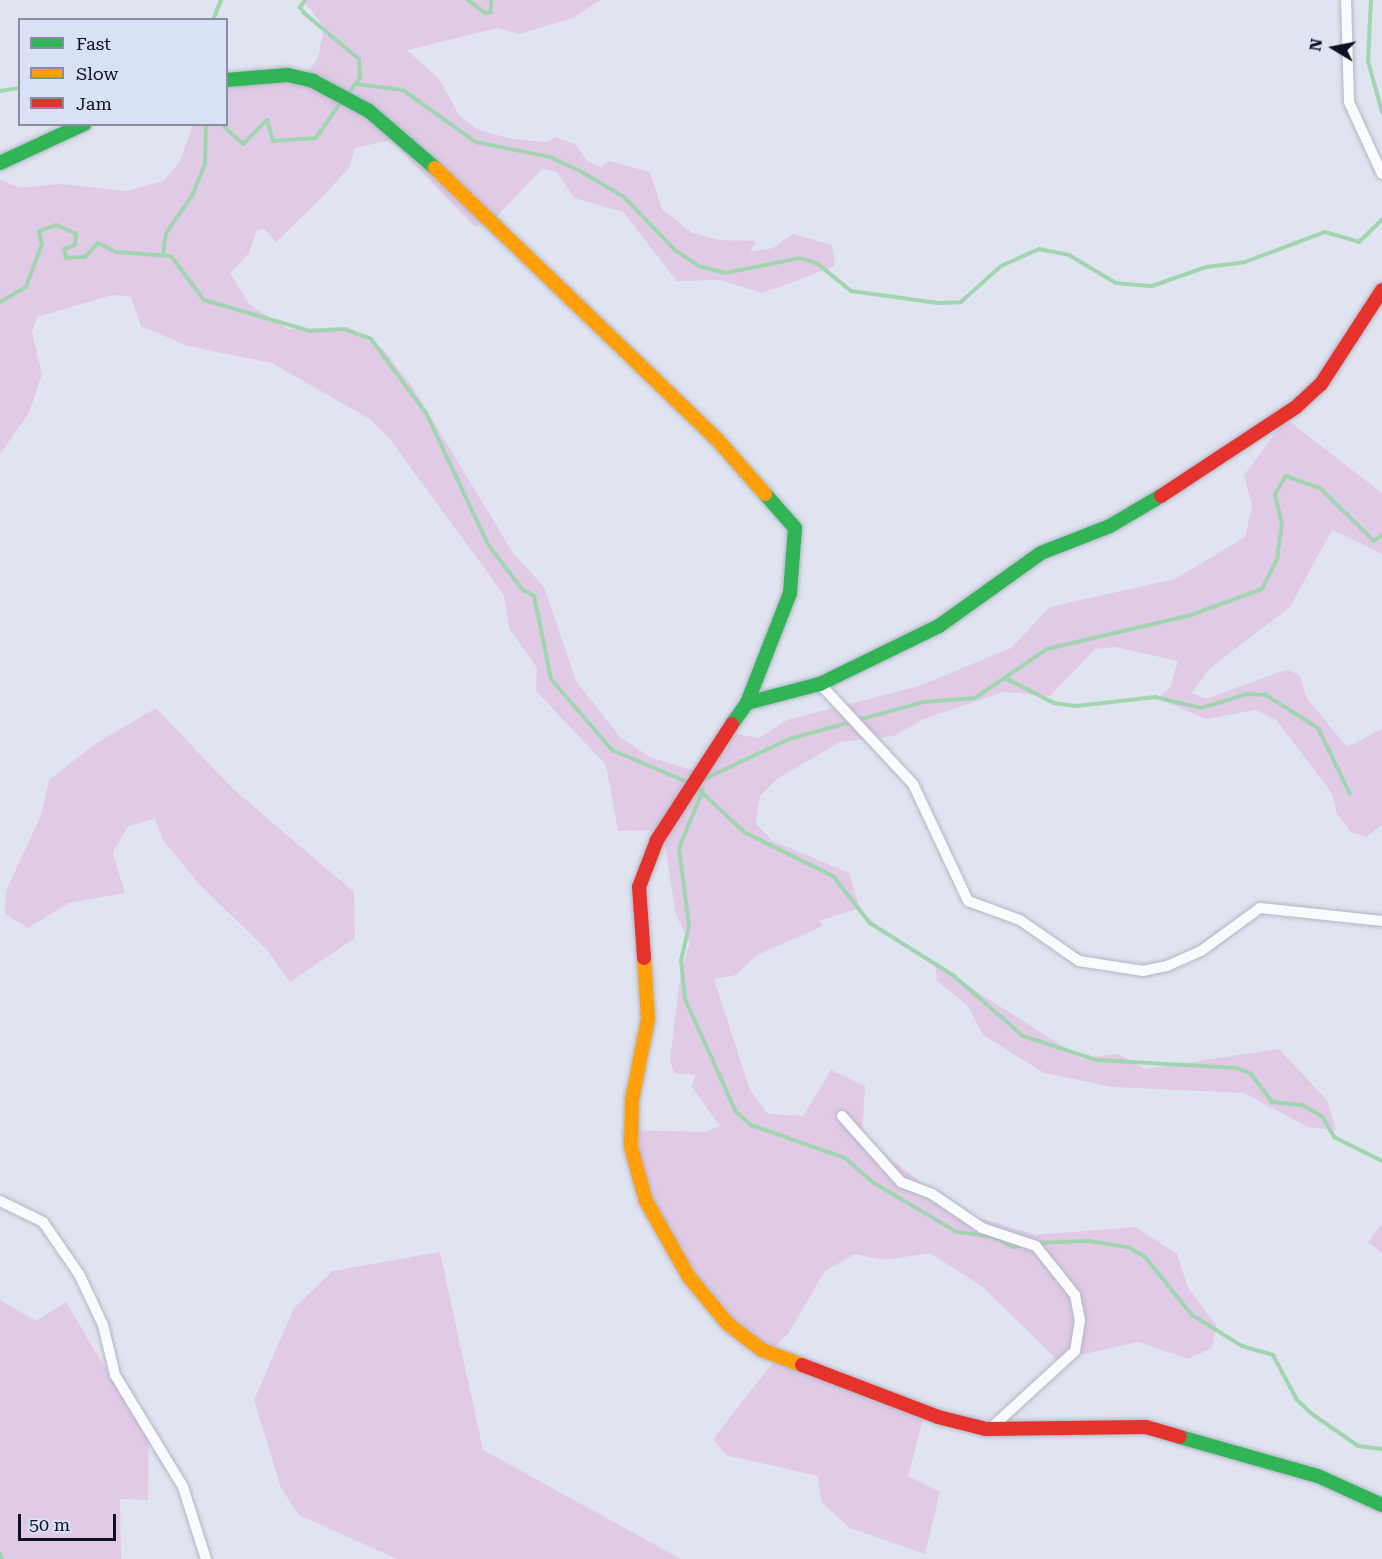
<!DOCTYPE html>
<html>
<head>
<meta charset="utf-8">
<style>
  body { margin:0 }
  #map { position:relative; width:1382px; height:1559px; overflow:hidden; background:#e0e4f0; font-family:"Roboto Serif",serif }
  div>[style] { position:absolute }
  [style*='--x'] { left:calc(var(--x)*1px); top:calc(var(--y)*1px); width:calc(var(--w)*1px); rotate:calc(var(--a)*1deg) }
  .green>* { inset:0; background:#e1cae6 }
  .stream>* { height:4px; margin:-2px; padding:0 2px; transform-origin:2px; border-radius:2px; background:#a0d5b0 }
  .roads { filter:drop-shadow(0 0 2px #b2b6c6) drop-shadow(0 0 2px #b2b6c6) }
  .street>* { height:10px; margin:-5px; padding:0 5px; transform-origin:5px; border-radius:5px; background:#fafbfd }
  .fast>* { height:14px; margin:-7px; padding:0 7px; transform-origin:7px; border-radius:7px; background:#30b455 }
  .slow>* { height:14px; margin:-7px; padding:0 7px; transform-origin:7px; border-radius:7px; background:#ff9f0a }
  .jam>* { height:14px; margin:-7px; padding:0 7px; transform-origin:7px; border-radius:7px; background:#e5322d }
  span { translate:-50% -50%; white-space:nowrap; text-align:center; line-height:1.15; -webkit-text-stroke:5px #d9e1f7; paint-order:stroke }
  .legend { position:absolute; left:18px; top:18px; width:210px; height:108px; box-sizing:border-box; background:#d9e1f7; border:2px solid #878ea2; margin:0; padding:8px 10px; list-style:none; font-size:18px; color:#0b1123 }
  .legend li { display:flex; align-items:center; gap:12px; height:30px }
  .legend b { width:30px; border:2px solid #878ea2 }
  .north { position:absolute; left:1304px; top:18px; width:60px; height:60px; -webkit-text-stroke:4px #d9e1f7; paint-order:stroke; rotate:280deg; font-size:16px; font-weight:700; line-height:24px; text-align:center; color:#0b1123 }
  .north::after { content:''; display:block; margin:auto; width:21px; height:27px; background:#0b1123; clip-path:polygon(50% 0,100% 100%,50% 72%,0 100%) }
  .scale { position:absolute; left:18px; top:1514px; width:98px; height:27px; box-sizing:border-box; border:3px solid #0b1123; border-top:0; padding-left:8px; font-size:18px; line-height:21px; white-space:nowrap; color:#0b1123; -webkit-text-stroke:4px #d9e1f7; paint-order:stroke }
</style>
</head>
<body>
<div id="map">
  <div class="green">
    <i style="clip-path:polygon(303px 0,601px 0,572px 18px,519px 34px,498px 28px,407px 50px,439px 79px,459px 115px,478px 130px,512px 139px,547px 142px,555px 137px,576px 145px,587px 161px,601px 167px,609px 161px,650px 172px,662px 209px,691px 232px,718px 240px,756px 241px,750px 252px,773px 248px,793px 234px,832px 245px,835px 266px,763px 293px,720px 280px,677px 281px,623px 212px,574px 198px,557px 172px,542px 169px,495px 218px,475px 227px,391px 140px,355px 148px,349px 168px,319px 200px,276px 242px,265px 229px,257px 230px,249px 253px,230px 273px,249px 304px,287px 329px,347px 327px,383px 349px,412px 386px,513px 553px,544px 587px,576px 681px,620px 737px,650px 757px,691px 770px,737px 734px,759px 738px,787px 720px,919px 686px,1011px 648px,1050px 607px,1175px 579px,1245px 537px,1252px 506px,1244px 475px,1286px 419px,1382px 493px,1382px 554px,1332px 530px,1290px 607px,1209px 669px,1192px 693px,1206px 699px,1288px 669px,1300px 676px,1306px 697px,1347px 747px,1382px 729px,1382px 825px,1366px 837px,1351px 832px,1337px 814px,1332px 793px,1276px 720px,1256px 710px,1206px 719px,1157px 698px,1170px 688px,1178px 661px,1115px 647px,1095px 649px,1050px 696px,1003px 692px,924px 719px,894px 736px,840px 742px,777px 779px,760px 796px,756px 824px,773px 841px,849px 873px,860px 908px,819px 921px,823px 926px,757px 955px,736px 975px,714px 979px,750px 1090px,768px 1114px,803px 1116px,831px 1070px,865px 1086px,862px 1136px,956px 1211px,1035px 1235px,1135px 1227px,1177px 1254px,1188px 1288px,1216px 1325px,1212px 1348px,1188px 1359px,1139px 1342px,1057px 1360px,984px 1288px,930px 1253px,884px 1260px,855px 1254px,825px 1271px,788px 1334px,774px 1347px,760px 1344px,728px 1320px,634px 1187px,623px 1146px,621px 1130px,705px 1132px,720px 1126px,692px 1087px,695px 1075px,674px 1073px,670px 1061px,681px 970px,690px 943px,676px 915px,664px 839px,659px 830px,618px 831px,606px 765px,536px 691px,537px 668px,509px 628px,504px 595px,389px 438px,368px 418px,272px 363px,188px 346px,141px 326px,131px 297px,112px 295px,37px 317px,32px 332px,42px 374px,29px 413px,0 454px,0 179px,19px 188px,60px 184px,126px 191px,164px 181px,180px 161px,193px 125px,226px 124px,227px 89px,307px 72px,318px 58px,324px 27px)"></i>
    <i style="clip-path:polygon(156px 708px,233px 789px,354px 892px,355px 938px,290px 982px,267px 950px,199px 884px,163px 840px,155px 819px,128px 826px,113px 853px,125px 893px,69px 903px,28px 928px,5px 914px,6px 891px,41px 815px,49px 780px,95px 744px)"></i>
    <i style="clip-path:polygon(935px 965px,1081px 1058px,1118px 1054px,1145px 1069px,1279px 1049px,1327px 1100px,1336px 1130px,1308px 1127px,1244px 1093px,1113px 1087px,1044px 1073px,983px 1035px,967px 1005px,937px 981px)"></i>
    <i style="clip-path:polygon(1382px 1224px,1382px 1253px,1368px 1242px)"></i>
    <i style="clip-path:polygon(440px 1252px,483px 1450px,681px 1559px,397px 1559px,299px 1515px,281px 1488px,254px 1400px,294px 1308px,333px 1271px)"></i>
    <i style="clip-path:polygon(0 1300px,36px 1321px,66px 1302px,107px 1371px,149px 1423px,148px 1500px,120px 1499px,121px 1559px,0 1559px)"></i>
    <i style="clip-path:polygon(774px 1361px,927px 1405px,908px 1476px,940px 1492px,925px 1554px,850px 1528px,821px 1502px,818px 1476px,726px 1455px,713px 1439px)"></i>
  </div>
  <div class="stream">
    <i style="--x:305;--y:0;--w:9;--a:126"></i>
    <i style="--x:300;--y:7;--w:7;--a:56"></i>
    <i style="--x:304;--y:13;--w:72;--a:39.9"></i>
    <i style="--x:359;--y:59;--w:19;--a:87"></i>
    <i style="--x:360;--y:78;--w:20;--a:127"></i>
    <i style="--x:468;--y:0;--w:21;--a:37"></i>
    <i style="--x:485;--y:13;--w:6;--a:-9"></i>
    <i style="--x:491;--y:12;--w:12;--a:-90"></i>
    <i style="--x:1371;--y:0;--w:61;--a:92.8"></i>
    <i style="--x:1368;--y:61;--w:53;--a:74.6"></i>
    <i style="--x:213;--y:20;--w:22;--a:-68"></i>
    <i style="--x:356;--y:84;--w:47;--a:7.3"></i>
    <i style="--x:403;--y:90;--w:90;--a:35.5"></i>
    <i style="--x:476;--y:142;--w:76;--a:11.5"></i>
    <i style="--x:550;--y:157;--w:35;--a:25"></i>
    <i style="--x:582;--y:172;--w:49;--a:30.8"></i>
    <i style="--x:624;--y:197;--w:74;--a:46.1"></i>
    <i style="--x:675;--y:250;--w:29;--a:34"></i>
    <i style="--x:699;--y:266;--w:27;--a:15"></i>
    <i style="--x:725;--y:273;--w:76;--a:-11.3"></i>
    <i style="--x:800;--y:258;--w:19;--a:18"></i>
    <i style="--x:818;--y:264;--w:43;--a:39.3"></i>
    <i style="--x:851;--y:291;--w:88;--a:7.9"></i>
    <i style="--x:938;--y:303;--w:23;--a:-2"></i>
    <i style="--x:961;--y:302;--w:54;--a:-42"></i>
    <i style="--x:1001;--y:266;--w:42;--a:-24.1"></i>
    <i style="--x:1039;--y:249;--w:31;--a:11"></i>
    <i style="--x:1069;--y:255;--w:55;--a:30.8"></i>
    <i style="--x:1116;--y:283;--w:36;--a:5"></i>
    <i style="--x:1152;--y:286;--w:57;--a:-19.4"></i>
    <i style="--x:1206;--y:267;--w:39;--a:-7"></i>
    <i style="--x:1245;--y:262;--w:85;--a:-20.6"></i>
    <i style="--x:1325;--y:232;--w:35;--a:16"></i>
    <i style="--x:1359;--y:242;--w:32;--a:-44"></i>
    <i style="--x:0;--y:91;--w:20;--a:-9"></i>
    <i style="--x:221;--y:124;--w:30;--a:42"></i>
    <i style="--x:243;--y:144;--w:34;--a:-45"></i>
    <i style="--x:267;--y:120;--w:22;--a:74"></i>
    <i style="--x:273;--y:141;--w:43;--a:-4"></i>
    <i style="--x:316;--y:138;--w:44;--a:-55.2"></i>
    <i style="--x:163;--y:254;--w:21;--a:-82"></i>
    <i style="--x:166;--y:233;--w:45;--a:-54.9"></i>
    <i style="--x:192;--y:196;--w:35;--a:-68"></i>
    <i style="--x:205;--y:164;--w:40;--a:-88.6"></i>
    <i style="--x:0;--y:302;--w:30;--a:-30"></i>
    <i style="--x:26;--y:287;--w:46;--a:-69.6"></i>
    <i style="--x:42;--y:244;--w:13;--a:-103"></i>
    <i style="--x:39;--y:231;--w:18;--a:-19"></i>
    <i style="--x:56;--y:225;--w:22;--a:24"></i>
    <i style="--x:76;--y:234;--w:11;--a:95"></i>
    <i style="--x:75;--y:245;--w:12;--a:160"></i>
    <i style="--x:64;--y:249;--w:9;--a:77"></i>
    <i style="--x:66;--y:258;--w:19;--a:-3"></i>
    <i style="--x:85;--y:257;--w:19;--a:-47"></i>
    <i style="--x:98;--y:243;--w:20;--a:27"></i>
    <i style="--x:116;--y:252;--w:55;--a:4.2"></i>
    <i style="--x:171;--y:256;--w:55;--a:53.1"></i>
    <i style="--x:204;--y:300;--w:110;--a:16.3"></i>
    <i style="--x:310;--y:331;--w:34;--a:-3"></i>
    <i style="--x:344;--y:329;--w:29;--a:20"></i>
    <i style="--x:371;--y:339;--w:92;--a:53.4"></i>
    <i style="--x:426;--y:413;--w:147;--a:64.7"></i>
    <i style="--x:489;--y:546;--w:54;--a:52.5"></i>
    <i style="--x:522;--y:589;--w:14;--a:30"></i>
    <i style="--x:534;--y:596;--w:85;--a:78.4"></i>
    <i style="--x:551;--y:679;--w:94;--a:49.3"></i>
    <i style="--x:612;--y:750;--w:82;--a:23.1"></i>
    <i style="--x:1007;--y:679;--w:53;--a:27.1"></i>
    <i style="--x:1054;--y:703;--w:22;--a:8"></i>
    <i style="--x:1076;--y:706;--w:80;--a:-6.5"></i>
    <i style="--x:1155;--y:697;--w:47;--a:13.4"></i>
    <i style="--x:1201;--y:708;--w:48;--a:-16.9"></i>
    <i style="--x:1247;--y:694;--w:19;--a:3"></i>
    <i style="--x:1266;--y:695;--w:62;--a:32.4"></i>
    <i style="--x:1318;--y:728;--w:73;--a:64.1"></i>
    <i style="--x:696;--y:783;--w:103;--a:-25.3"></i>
    <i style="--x:789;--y:739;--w:139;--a:-15.4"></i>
    <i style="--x:923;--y:702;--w:52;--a:-4.4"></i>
    <i style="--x:975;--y:698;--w:87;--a:-34.2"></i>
    <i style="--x:1047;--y:649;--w:148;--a:-13.3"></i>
    <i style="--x:1191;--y:615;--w:76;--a:-20.1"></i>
    <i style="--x:1262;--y:589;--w:34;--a:-63"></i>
    <i style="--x:1277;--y:559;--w:34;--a:-82"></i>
    <i style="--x:1282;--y:525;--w:32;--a:-103"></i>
    <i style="--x:1275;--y:494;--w:21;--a:-59"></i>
    <i style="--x:1286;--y:476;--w:37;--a:20"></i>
    <i style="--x:1321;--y:489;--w:74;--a:44.5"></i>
    <i style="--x:1374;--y:541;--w:10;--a:-37"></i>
    <i style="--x:694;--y:785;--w:69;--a:43.2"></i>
    <i style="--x:744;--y:832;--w:99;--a:26.3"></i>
    <i style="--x:833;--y:876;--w:60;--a:51.8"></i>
    <i style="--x:870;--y:923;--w:99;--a:32.2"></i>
    <i style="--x:954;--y:976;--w:91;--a:41"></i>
    <i style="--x:1023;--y:1036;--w:78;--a:18"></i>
    <i style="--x:1097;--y:1060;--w:140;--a:3.3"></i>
    <i style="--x:1237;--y:1068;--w:15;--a:23"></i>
    <i style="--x:1251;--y:1074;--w:35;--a:53"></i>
    <i style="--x:1272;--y:1102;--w:30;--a:6"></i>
    <i style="--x:1302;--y:1105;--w:23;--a:29"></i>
    <i style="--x:1322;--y:1116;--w:24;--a:60"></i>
    <i style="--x:1334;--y:1137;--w:54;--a:26.6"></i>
    <i style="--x:703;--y:790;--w:63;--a:112.5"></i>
    <i style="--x:679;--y:848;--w:79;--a:82.7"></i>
    <i style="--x:689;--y:926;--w:35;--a:103"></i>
    <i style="--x:681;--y:960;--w:39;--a:84"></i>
    <i style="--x:685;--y:999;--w:124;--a:65.7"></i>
    <i style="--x:736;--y:1112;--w:20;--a:41"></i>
    <i style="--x:751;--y:1125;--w:100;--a:19.3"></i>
    <i style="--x:845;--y:1158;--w:38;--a:41"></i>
    <i style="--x:874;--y:1183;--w:96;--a:30.6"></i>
    <i style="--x:957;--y:1232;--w:38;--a:7"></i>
    <i style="--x:995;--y:1237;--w:21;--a:29"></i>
    <i style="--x:1013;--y:1247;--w:11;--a:-10"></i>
    <i style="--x:1034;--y:1243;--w:55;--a:-2.1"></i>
    <i style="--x:1089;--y:1241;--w:39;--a:9"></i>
    <i style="--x:1128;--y:1247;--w:20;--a:30"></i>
    <i style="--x:1145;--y:1257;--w:75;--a:51"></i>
    <i style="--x:1192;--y:1315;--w:59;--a:31.8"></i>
    <i style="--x:1242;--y:1346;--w:32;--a:16"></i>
    <i style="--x:1273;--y:1355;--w:51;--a:61.9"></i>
    <i style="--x:1297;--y:1400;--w:21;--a:43"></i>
    <i style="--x:1312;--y:1414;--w:56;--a:34.8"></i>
    <i style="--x:1358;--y:1446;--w:24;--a:7"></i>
    <i style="--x:0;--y:1554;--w:5;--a:68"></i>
  </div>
  <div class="roads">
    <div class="street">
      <i style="--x:1346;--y:0;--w:102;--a:88.3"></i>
      <i style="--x:1349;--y:102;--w:79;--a:65.4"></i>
      <i style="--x:820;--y:684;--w:137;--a:47.1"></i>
      <i style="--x:913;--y:784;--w:129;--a:64.8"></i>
      <i style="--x:968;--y:901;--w:55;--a:20.1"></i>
      <i style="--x:1020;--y:920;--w:72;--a:34.8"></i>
      <i style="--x:1079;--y:961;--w:65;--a:8.9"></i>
      <i style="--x:1143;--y:971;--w:25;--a:-12"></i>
      <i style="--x:1167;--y:966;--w:37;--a:-24"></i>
      <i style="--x:1201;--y:951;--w:73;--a:-36.1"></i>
      <i style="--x:1260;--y:908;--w:123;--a:6.1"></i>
      <i style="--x:842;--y:1116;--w:89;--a:48.2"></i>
      <i style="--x:901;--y:1182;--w:33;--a:21"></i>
      <i style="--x:932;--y:1194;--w:60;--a:34.2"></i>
      <i style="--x:982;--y:1228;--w:57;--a:18.4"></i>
      <i style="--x:1036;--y:1246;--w:63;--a:51.5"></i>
      <i style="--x:1075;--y:1295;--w:25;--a:79"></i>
      <i style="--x:1080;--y:1320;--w:31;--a:99"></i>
      <i style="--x:1075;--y:1351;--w:115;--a:137.5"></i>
      <i style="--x:0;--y:1201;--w:48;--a:26"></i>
      <i style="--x:43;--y:1222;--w:63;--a:55.3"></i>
      <i style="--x:79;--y:1274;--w:56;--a:64.8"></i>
      <i style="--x:103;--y:1325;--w:51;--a:76.5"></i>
      <i style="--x:115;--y:1375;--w:131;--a:58.7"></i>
      <i style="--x:183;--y:1487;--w:76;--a:72.3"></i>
    </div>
    <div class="fast">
      <i style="--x:226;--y:80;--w:62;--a:-4.6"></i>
      <i style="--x:288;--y:75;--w:26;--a:13"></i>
      <i style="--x:313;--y:81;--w:64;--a:28.2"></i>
      <i style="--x:369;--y:111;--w:87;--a:40.8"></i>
      <i style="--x:0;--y:163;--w:93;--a:-24.9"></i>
      <i style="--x:747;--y:703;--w:75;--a:-14.6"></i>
      <i style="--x:820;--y:684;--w:132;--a:-26"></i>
      <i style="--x:939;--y:626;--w:125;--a:-35.6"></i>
      <i style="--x:1041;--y:553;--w:74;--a:-21.4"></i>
      <i style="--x:1110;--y:526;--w:59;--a:-30.5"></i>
      <i style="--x:732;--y:724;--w:26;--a:-54"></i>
      <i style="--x:747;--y:703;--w:118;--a:-68.6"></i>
      <i style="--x:790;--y:593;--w:65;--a:-85.6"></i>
      <i style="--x:795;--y:528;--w:45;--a:-131.4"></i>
      <i style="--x:1180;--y:1437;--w:143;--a:15.8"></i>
      <i style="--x:1318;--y:1476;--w:70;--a:24.4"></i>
    </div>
    <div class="slow">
      <i style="--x:435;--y:168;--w:388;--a:43.9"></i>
      <i style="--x:715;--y:437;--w:76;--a:48.7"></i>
      <i style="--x:644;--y:958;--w:61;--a:86.2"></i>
      <i style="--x:648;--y:1019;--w:83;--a:101.2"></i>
      <i style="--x:632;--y:1100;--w:47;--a:91.2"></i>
      <i style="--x:631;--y:1147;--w:56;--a:74.5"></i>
      <i style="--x:646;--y:1201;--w:87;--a:60.5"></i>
      <i style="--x:689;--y:1277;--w:61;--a:50.3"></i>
      <i style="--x:728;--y:1324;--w:43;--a:37.4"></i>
      <i style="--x:762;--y:1350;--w:43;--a:20.6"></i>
    </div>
    <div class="jam">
      <i style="--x:1161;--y:496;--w:162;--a:-33.4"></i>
      <i style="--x:1296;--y:407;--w:34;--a:-43"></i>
      <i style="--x:1321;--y:384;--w:112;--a:-57"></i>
      <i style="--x:644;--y:958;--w:71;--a:-94"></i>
      <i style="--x:639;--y:887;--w:50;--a:-69"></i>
      <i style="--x:657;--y:840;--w:138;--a:-57.1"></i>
      <i style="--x:802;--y:1365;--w:146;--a:20.9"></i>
      <i style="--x:938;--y:1417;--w:49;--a:14"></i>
      <i style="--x:986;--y:1429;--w:160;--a:-0.7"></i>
      <i style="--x:1146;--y:1427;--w:35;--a:16"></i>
    </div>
  </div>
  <ul class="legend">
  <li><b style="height:8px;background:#30b455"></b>Fast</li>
  <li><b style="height:8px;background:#ff9f0a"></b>Slow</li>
  <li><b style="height:8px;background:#e5322d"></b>Jam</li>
  </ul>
  <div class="north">N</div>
  <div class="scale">50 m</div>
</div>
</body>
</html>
